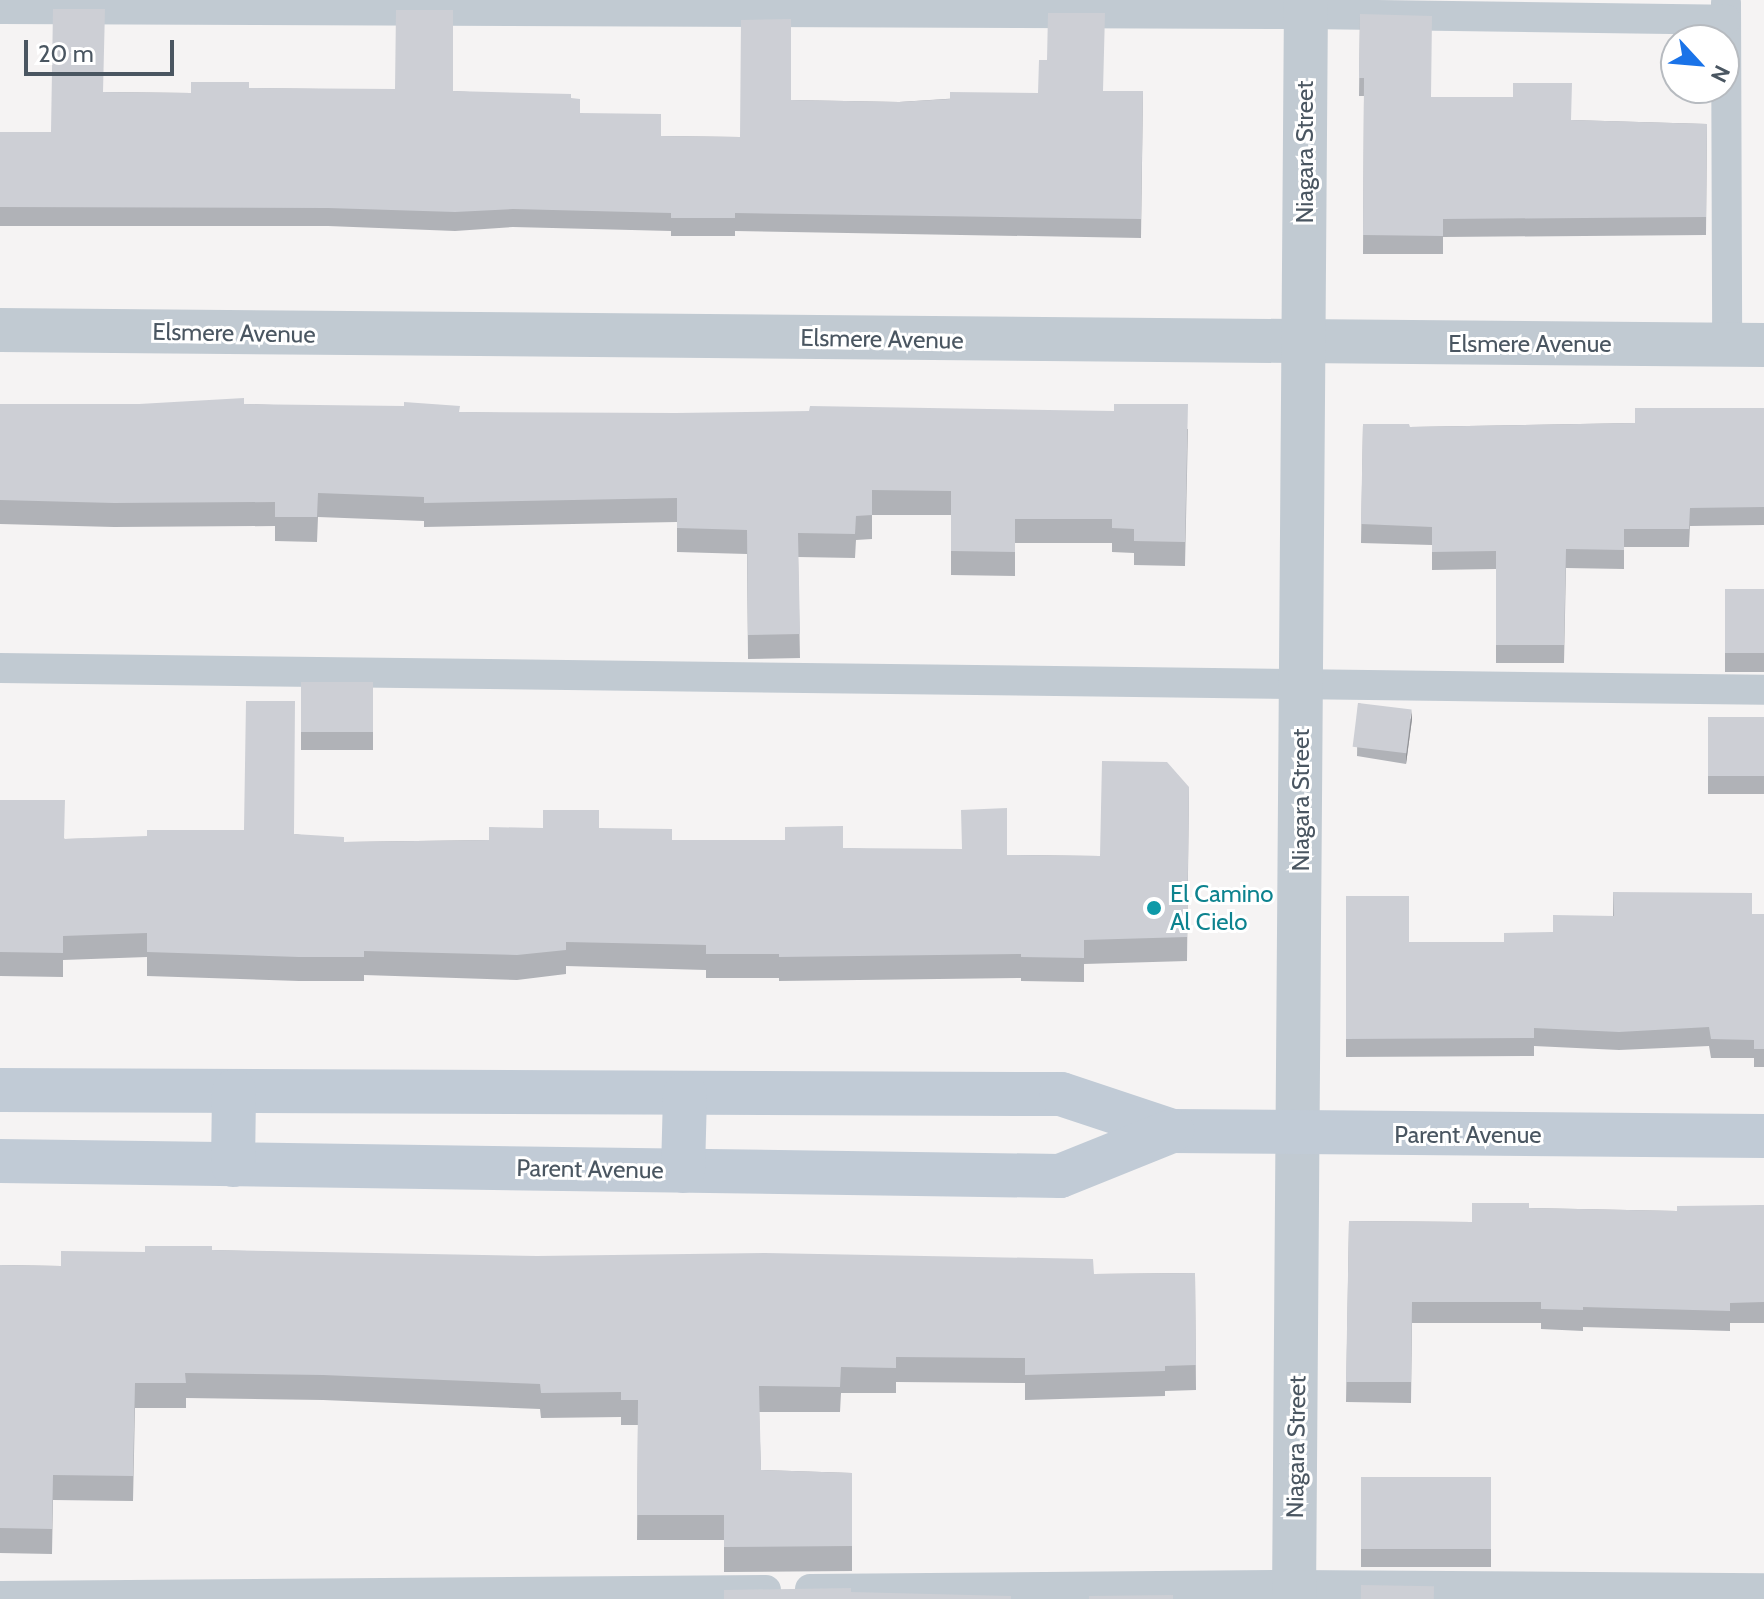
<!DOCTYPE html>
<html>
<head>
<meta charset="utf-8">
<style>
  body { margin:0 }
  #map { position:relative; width:1764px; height:1599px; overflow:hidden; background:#f5f3f3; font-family:Cabin,sans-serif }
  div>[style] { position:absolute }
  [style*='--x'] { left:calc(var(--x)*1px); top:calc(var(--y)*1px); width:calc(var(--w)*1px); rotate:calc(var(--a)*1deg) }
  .lane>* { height:30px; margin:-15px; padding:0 15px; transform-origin:15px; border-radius:15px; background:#c1cad2 }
  .street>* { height:44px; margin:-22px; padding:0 22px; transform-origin:22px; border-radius:22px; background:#c1cad2 }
  .secondary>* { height:44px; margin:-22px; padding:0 22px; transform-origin:22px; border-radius:22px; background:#c1cbd6 }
  .wall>* { inset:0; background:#b0b2b7; transform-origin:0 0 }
  .shaded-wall>* { inset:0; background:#909195 }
  .building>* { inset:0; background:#cdcfd5; transform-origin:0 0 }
  .dots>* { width:22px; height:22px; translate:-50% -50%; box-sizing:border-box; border:4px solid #fff; border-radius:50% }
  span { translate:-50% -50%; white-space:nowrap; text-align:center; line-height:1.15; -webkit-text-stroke:6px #fff; paint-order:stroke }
  .street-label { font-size:24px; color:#4a5661 }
  .culture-label { font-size:24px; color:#0d838f }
  .left { translate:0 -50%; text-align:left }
  .north { position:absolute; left:1660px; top:24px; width:80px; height:80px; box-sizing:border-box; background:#fff; border:2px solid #b7bbc0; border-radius:50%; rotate:116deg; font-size:22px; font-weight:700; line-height:32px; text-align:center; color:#4a5661 }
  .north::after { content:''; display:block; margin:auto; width:28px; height:36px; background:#1a73e8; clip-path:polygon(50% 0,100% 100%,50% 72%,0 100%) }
  .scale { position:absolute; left:24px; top:40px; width:150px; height:36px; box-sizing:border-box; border:4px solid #4a5661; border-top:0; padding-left:10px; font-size:24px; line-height:28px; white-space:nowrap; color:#4a5661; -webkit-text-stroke:6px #fff; paint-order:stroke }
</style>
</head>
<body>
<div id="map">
  <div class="lane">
    <i style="--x:1726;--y:3;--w:342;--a:89.8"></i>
    <i style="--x:0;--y:9;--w:1306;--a:0.22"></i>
    <i style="--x:1306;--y:14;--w:420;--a:0.8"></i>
    <i style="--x:0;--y:668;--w:1764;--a:0.71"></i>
    <i style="--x:810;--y:1589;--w:484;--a:-0.5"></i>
    <i style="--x:1294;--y:1585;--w:470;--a:0.4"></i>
    <i style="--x:0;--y:1596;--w:766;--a:-0.45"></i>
  </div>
  <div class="street">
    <i style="--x:0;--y:330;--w:1764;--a:0.49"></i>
    <i style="--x:1294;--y:1599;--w:1599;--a:-89.57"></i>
  </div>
  <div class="secondary">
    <i style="--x:0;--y:1090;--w:1061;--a:0.22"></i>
    <i style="--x:1061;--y:1094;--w:117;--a:18.4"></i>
    <i style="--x:1172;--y:1131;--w:592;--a:0.48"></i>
    <i style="--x:0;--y:1161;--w:1060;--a:0.81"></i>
    <i style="--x:1060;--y:1176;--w:121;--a:-21.9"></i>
    <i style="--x:233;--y:1165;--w:74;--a:-89.2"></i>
    <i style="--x:683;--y:1171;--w:77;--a:-88.5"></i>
  </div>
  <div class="wall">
    <i style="clip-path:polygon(1360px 14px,1431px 97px,1571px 120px,1707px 124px,1706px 235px,1443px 237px,1443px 254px,1363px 254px,1364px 96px,1359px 96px)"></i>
    <i style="clip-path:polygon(249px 88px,453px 91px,571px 98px,580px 113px,661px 136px,740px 137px,791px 100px,899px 102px,1038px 93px,1143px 91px,1141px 238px,735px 231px,735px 236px,671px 236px,671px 231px,513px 227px,455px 231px,328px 226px,0 226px,0 132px,51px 132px,104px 92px,191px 93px)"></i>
    <i style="clip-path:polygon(0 404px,244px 404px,460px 412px,1188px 429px,1185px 566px,1134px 565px,1134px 553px,1112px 552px,1112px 543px,1015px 543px,1015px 576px,951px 575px,951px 515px,872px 515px,872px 539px,856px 540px,855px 558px,798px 557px,800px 658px,748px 659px,747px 554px,677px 552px,677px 522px,424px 527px,424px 521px,318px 517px,317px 542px,275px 541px,275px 526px,114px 527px,0 524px)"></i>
    <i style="clip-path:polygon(1764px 408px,1764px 525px,1690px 526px,1689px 547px,1624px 547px,1624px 569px,1566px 568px,1564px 663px,1496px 663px,1496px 569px,1432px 570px,1432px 545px,1361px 543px,1363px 424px,1410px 427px,1635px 423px)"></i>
    <i style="left:1725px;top:589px;width:39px;height:83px"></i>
    <i style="left:301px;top:682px;width:72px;height:68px"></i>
    <i style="clip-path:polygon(1358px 703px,1412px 719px,1406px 764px,1357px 756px)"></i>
    <i style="left:1708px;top:717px;width:56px;height:77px"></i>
    <i style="clip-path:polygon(1189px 787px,1187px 961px,1084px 964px,1084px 982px,1021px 981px,1021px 978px,779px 981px,779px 978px,706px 978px,706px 970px,566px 966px,566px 974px,517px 980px,364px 975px,364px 981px,299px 981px,147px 976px,147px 957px,63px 960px,63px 977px,0 976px,0 800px,65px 839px,295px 834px,344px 842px,489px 840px,543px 828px,599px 828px,672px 840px,843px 848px,1007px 855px,1100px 856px)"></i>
    <i style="clip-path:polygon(1613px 892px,1752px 914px,1764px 914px,1764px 1067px,1754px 1067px,1754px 1058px,1711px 1058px,1709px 1046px,1619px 1050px,1534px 1046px,1534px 1056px,1346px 1057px,1346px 896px,1409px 942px,1504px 942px,1553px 932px,1613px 916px)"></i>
    <i style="clip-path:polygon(1764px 1205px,1764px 1323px,1730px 1323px,1730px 1331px,1583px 1327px,1583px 1331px,1541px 1329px,1541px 1323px,1412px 1323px,1411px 1403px,1346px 1402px,1349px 1221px,1472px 1222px,1529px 1208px,1677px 1211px)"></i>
    <i style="clip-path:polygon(212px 1250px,1094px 1274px,1195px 1273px,1196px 1390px,1165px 1391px,1165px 1396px,1025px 1400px,1025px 1383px,896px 1382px,896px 1393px,841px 1393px,840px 1412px,759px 1412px,761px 1470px,852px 1473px,852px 1571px,724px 1572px,724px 1540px,637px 1540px,638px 1425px,621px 1425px,621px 1417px,541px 1418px,540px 1409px,323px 1400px,186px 1398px,186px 1408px,135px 1408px,133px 1501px,53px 1500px,52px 1554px,0 1553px,0 1265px,61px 1266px,145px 1252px)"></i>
    <i style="left:1361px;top:1477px;width:130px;height:90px"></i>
  </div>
  <div class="shaded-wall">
    <i style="clip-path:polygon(1412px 710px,1412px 719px,1406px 764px,1406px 755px)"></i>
  </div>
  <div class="building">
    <i style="clip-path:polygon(53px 9px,105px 9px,103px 92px,191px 93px,191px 82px,249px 82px,249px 88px,395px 89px,396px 10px,453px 10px,453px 91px,571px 94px,571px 98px,580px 99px,580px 113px,661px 114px,661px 136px,740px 137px,741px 20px,791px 19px,791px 100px,899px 102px,950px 99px,950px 92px,1038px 93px,1039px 60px,1047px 60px,1048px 13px,1105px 13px,1103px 91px,1143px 91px,1141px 219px,735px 213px,735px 218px,671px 218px,671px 213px,513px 209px,455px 212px,328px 208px,0 207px,0 132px,51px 132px)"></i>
    <i style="clip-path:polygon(1360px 14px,1432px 16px,1431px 97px,1513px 97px,1513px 83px,1572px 83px,1571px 120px,1707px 124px,1706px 217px,1443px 219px,1443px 236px,1363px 235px,1364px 78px,1359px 78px)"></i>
    <i style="clip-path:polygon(244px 398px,244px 404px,404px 406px,404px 402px,460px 406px,459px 412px,676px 413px,809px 411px,810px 406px,1114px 411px,1114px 404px,1188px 404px,1185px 542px,1134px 541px,1134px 529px,1112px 528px,1112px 519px,1015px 519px,1015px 552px,951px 551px,951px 491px,872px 490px,872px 515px,856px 516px,855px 534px,798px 533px,800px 634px,748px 635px,747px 530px,677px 528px,677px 498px,424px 503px,424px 497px,318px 493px,317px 517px,275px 517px,275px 502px,114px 503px,0 500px,0 404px,139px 404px)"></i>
    <i style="clip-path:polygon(1635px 408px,1764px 408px,1764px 507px,1690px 508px,1689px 529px,1624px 529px,1624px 550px,1566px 549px,1564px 645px,1496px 645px,1496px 551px,1432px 552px,1432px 527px,1361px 524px,1363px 424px,1409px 424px,1410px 427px,1635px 423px)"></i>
    <i style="left:1725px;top:589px;width:39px;height:64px"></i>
    <i style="left:301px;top:682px;width:72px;height:50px"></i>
    <i style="clip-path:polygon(246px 701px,295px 701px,294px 834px,344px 837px,344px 842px,489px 840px,489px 827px,543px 828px,543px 810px,599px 810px,599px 828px,672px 829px,672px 840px,785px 840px,785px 827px,843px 826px,843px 848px,962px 849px,961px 810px,1007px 808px,1007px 855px,1100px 856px,1102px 761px,1167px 762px,1189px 787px,1187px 937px,1084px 940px,1084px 958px,1021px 957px,1021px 954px,779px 957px,779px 954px,706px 954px,706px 945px,566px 942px,566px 950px,517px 955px,364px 951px,364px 957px,299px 957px,147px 952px,147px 933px,63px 936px,63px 953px,0 952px,0 800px,65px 800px,64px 839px,147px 836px,147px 830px,244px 830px)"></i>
    <i style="left:1358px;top:703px;width:54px;height:44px;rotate:7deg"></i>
    <i style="left:1708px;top:717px;width:56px;height:59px"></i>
    <i style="clip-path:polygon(1613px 892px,1752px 893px,1752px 914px,1764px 914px,1764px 1049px,1754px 1049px,1754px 1040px,1711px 1039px,1709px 1027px,1619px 1032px,1534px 1028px,1534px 1038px,1346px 1039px,1346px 896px,1409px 896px,1409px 942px,1504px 942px,1504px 933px,1553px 932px,1553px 915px,1614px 916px)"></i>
    <i style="clip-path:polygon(1472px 1203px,1529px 1203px,1529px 1208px,1677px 1211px,1677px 1206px,1764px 1205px,1764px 1302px,1730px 1303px,1730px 1311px,1583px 1307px,1583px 1310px,1541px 1309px,1541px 1302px,1412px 1302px,1411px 1382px,1346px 1382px,1349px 1221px,1472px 1222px)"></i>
    <i style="clip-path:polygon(145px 1246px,212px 1246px,212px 1250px,537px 1256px,765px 1253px,1093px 1259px,1094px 1274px,1195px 1273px,1196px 1365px,1165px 1366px,1165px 1371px,1025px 1375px,1025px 1358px,896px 1357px,896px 1368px,841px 1367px,840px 1387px,759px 1386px,761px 1470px,852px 1473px,852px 1546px,724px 1547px,724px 1515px,637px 1515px,638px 1400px,621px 1400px,621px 1392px,541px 1393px,540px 1384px,323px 1375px,185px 1373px,186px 1383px,135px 1383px,133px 1476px,53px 1475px,52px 1529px,0 1528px,0 1265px,61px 1266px,61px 1251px,145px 1252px)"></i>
    <i style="left:1361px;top:1477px;width:130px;height:72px"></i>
    <i style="left:1361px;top:1585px;width:73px;height:14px;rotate:1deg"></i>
    <i style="clip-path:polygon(851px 1588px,851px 1592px,1011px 1596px,1011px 1599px,724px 1599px,724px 1590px)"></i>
    <i style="clip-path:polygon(1173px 1595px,1173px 1599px,1089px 1599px,1089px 1596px)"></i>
  </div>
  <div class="dots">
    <i style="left:1154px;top:908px;background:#0f9aa8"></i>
  </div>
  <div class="street-label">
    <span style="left:1305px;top:152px;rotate:-90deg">Niagara Street</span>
    <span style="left:234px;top:333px;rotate:1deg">Elsmere Avenue</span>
    <span style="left:882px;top:339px;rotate:1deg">Elsmere Avenue</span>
    <span style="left:1530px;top:344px">Elsmere Avenue</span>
    <span style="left:1301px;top:800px;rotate:-90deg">Niagara Street</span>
    <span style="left:1468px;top:1135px">Parent Avenue</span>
    <span style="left:590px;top:1169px;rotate:1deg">Parent Avenue</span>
    <span style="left:1296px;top:1447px;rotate:-89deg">Niagara Street</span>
  </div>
  <div class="culture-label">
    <span class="left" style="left:1170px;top:908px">El Camino<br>Al Cielo</span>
  </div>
  <div class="north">N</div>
  <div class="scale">20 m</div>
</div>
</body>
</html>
